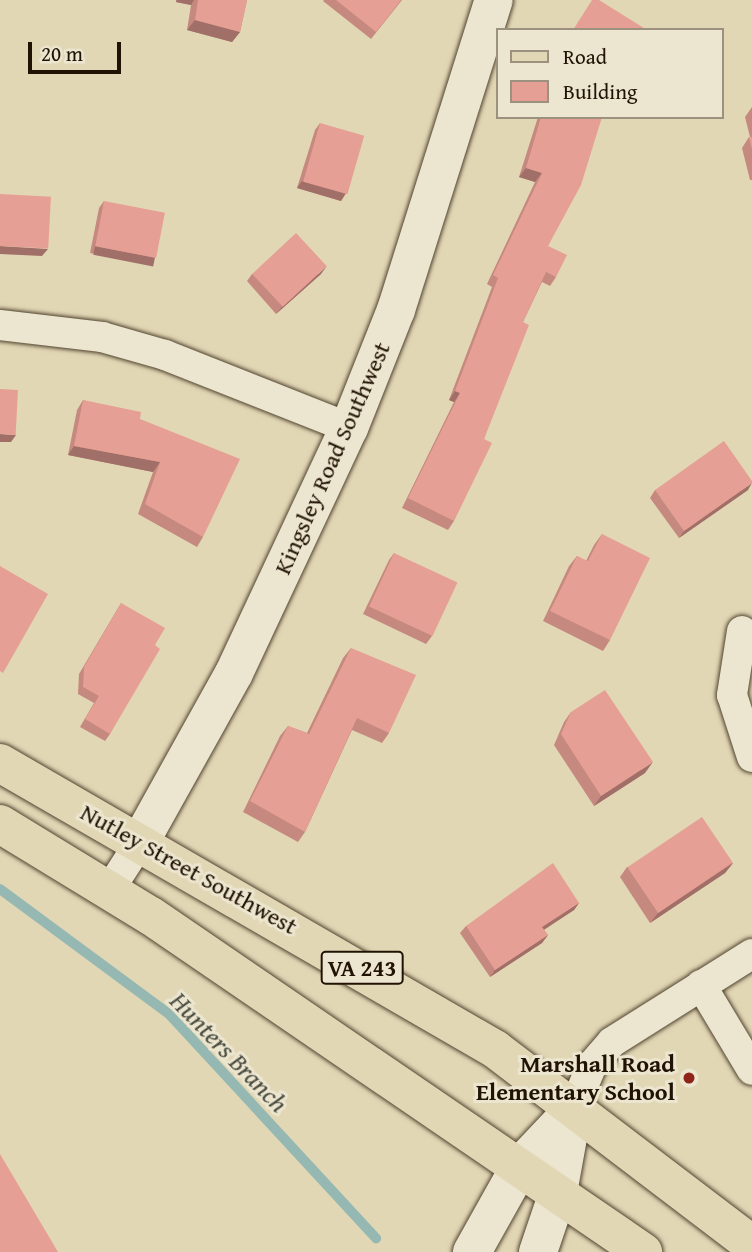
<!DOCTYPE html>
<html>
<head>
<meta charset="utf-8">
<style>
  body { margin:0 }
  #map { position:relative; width:752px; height:1252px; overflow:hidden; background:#e2d7b5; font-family:"Gentium Book Plus",serif }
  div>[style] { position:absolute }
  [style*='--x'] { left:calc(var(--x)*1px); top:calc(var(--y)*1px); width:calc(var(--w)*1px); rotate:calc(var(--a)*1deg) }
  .stream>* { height:10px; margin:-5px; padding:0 5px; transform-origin:5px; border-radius:5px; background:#95b8b2 }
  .roads { filter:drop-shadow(0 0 2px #514430) drop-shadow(0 0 2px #514430) }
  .street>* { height:30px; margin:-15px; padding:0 15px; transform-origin:15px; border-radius:15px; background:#ece5cf }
  .secondary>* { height:38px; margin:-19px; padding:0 19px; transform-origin:19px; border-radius:19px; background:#ece5cf }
  .primary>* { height:38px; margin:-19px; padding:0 19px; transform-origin:19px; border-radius:19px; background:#e2d7b5 }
  .wall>* { inset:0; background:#c5897f }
  .shaded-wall>* { inset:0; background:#a06f68; transform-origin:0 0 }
  .building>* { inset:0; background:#e59f94; transform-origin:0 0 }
  .dots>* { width:19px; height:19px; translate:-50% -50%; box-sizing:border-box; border:4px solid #ece5cf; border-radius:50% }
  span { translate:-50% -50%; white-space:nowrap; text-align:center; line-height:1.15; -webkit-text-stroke:6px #ece5cf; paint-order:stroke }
  .shield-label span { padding:2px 5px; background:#ece5cf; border:2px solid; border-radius:5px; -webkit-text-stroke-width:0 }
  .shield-label { font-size:23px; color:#211304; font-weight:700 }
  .street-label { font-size:24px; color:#211304 }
  .poi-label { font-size:24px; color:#211304; font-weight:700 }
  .right { translate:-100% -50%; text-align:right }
  .water-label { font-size:26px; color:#4a4d41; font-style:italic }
  .legend { position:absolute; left:496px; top:28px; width:228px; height:91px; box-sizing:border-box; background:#ece5cf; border:2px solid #9b917e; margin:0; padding:9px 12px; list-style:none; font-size:21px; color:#211304 }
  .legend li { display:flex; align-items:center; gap:14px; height:35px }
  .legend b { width:35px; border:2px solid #9b917e }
  .scale { position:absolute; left:28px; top:42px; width:93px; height:32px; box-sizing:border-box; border:4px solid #211304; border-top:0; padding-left:9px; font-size:21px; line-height:24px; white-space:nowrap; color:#211304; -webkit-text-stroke:5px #ece5cf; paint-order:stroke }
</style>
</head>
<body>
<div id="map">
  <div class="stream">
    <i style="--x:0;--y:889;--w:212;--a:36.5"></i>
    <i style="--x:170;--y:1015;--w:304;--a:47.3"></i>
  </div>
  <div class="roads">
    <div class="street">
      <i style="--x:0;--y:325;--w:103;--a:6.7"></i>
      <i style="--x:102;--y:337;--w:66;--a:15.9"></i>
      <i style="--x:165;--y:355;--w:198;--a:21.6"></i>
      <i style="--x:742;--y:631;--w:65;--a:98.9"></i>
      <i style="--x:732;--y:695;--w:65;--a:72.1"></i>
      <i style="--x:110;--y:889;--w:56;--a:-57.4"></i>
      <i style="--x:701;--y:985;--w:99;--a:59"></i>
      <i style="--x:573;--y:1110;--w:49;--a:-67.1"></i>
      <i style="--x:592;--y:1065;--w:30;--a:-49"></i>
      <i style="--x:612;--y:1042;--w:165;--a:-32.2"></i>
    </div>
    <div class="secondary">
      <i style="--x:140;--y:842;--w:193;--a:-60.9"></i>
      <i style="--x:234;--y:673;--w:271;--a:-64.9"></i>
      <i style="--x:349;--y:428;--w:127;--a:-68.3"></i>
      <i style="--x:396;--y:310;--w:325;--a:-72.5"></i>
      <i style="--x:472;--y:1252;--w:98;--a:-60.8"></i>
      <i style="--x:520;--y:1166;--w:77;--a:-46.6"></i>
      <i style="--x:538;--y:1252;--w:62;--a:-71.3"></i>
      <i style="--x:558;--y:1193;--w:84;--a:-79.8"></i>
    </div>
    <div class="primary">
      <i style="--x:0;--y:763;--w:572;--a:30.02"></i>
      <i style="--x:495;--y:1049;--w:323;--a:37.3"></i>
      <i style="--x:0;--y:824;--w:177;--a:31.4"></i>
      <i style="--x:151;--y:916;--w:596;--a:34.33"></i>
    </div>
  </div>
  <div class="wall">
    <i style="clip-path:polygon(176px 0,247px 0,240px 32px,232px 42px,187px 30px,191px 5px,176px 2px)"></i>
    <i style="clip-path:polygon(324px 0,402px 0,371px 39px,323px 1px)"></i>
    <i style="clip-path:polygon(752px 107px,752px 180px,750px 180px,742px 148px,749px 137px,750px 137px,745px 117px)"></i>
    <i style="clip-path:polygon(538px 117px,602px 117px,548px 246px,556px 277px,550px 286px,542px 282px,523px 322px,484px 439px,454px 521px,448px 530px,402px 508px,454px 402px,449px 400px,492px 287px,487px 284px,535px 182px,519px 177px)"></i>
    <i style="clip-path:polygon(320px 123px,346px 193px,341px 201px,297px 188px,315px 130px)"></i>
    <i style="clip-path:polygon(104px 201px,155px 258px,150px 265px,90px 253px,99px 208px)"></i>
    <i style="clip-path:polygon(252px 274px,321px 274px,276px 314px,247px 281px)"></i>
    <i style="clip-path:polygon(83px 400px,140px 419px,203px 537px,197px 547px,138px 514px,153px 472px,68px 455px,77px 410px)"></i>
    <i style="clip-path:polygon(655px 490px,748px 490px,679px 538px,650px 498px)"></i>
    <i style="clip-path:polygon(602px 534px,610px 640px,603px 651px,543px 621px,569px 566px,577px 556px,586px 561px,594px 545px)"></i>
    <i style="clip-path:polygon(394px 553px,432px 636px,426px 644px,363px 614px,389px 560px)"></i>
    <i style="clip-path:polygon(121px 603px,155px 645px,110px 734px,105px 741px,80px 727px,94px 703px,78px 694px,79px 674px)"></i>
    <i style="clip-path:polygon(351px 648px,389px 733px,382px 743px,352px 730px,305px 832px,298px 842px,243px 812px,280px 736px,288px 726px,307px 733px,343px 658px)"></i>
    <i style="clip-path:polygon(571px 712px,645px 773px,594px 806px,554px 745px,564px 722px)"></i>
    <i style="clip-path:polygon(733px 863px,725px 873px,650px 923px,620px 877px,627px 867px)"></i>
    <i style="clip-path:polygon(579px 903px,574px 910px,544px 930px,548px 935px,542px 943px,490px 977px,460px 933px,466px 926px)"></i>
  </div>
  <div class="shaded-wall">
    <i style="clip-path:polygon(177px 0,194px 0,191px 5px,176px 2px)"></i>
    <i style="clip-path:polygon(195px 20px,240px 32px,232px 42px,187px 30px)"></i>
    <i style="clip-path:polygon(526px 168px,542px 173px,535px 182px,519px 177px)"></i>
    <i style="clip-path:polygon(302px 181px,346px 193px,341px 201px,297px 188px)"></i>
    <i style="clip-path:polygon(0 246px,48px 249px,42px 256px,0 254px)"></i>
    <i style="left:95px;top:246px;width:61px;height:9px;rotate:11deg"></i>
    <i style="clip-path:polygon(327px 266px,321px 274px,276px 314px,282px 307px)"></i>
    <i style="clip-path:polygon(455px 391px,460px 393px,454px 402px,449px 400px)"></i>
    <i style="clip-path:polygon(0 434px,16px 435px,11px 442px,0 442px)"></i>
    <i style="clip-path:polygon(74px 446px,160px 462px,153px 472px,68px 455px)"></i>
    <i style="clip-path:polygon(752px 483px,748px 490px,679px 538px,684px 531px)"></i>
    <i style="clip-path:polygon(653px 762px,645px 773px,594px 806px,601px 796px)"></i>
    <i style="clip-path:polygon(733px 863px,725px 873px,650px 923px,658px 913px)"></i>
    <i style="clip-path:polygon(579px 903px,574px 910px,537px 934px,542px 927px)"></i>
    <i style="clip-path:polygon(548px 935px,542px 943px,490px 977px,495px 970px)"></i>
  </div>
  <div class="building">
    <i style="clip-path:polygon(198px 0,247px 0,240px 32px,195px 20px)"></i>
    <i style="clip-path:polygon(336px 0,401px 0,376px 32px)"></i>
    <i style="clip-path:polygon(592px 0,599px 0,647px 30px,573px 30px)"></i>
    <i style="clip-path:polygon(541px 117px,602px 117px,581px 185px,548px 246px,567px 255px,556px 277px,546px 272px,523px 322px,529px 325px,484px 439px,492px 443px,454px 521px,408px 498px,460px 393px,455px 391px,498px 278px,493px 275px,542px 173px,526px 168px)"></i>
    <i style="left:320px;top:123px;width:46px;height:61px;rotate:16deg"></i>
    <i style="clip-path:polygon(749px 137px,752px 137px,752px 149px)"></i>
    <i style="left:0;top:194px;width:51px;height:52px;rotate:3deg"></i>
    <i style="left:104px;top:201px;width:62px;height:46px;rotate:11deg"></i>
    <i style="left:296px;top:233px;width:45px;height:60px;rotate:47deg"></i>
    <i style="left:0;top:389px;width:18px;height:45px;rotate:3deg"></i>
    <i style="clip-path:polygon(83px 400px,141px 412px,140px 419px,240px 459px,203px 537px,145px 504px,160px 462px,74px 446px)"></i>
    <i style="clip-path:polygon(724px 441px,752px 481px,752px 483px,684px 531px,655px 490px)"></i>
    <i style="clip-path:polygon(602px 534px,650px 558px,610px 640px,550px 611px,577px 556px,588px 561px)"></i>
    <i style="left:394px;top:553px;width:70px;height:59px;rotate:25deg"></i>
    <i style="clip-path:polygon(0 566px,48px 594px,3px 673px,0 671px)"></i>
    <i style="clip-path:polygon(121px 603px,165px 628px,155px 645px,160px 649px,110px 734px,85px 719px,99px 696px,83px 687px,84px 667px)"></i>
    <i style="clip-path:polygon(351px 648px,416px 675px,389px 733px,357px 718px,305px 832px,250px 801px,288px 726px,309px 734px)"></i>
    <i style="clip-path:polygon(605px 690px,653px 762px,601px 796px,561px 734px,571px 712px)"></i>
    <i style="left:702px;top:817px;width:55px;height:90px;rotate:56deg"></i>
    <i style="clip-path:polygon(553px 863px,579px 903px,542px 927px,548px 935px,495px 970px,466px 926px)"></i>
    <i style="clip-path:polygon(0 1154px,58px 1252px,0 1252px)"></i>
  </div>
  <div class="dots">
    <i style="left:689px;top:1078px;background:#8f2418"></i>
  </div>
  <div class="shield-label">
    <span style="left:362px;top:968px">VA 243</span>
  </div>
  <div class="street-label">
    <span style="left:332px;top:458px;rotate:-66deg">Kingsley Road Southwest</span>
    <span style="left:189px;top:869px;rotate:29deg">Nutley Street Southwest</span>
  </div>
  <div class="poi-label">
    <span class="right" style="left:675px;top:1078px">Marshall Road<br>Elementary School</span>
  </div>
  <div class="water-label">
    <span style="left:229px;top:1052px;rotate:46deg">Hunters Branch</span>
  </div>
  <ul class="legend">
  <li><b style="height:9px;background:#e2d7b5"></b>Road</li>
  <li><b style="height:19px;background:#e59f94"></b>Building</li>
  </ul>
  <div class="scale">20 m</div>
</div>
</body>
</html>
